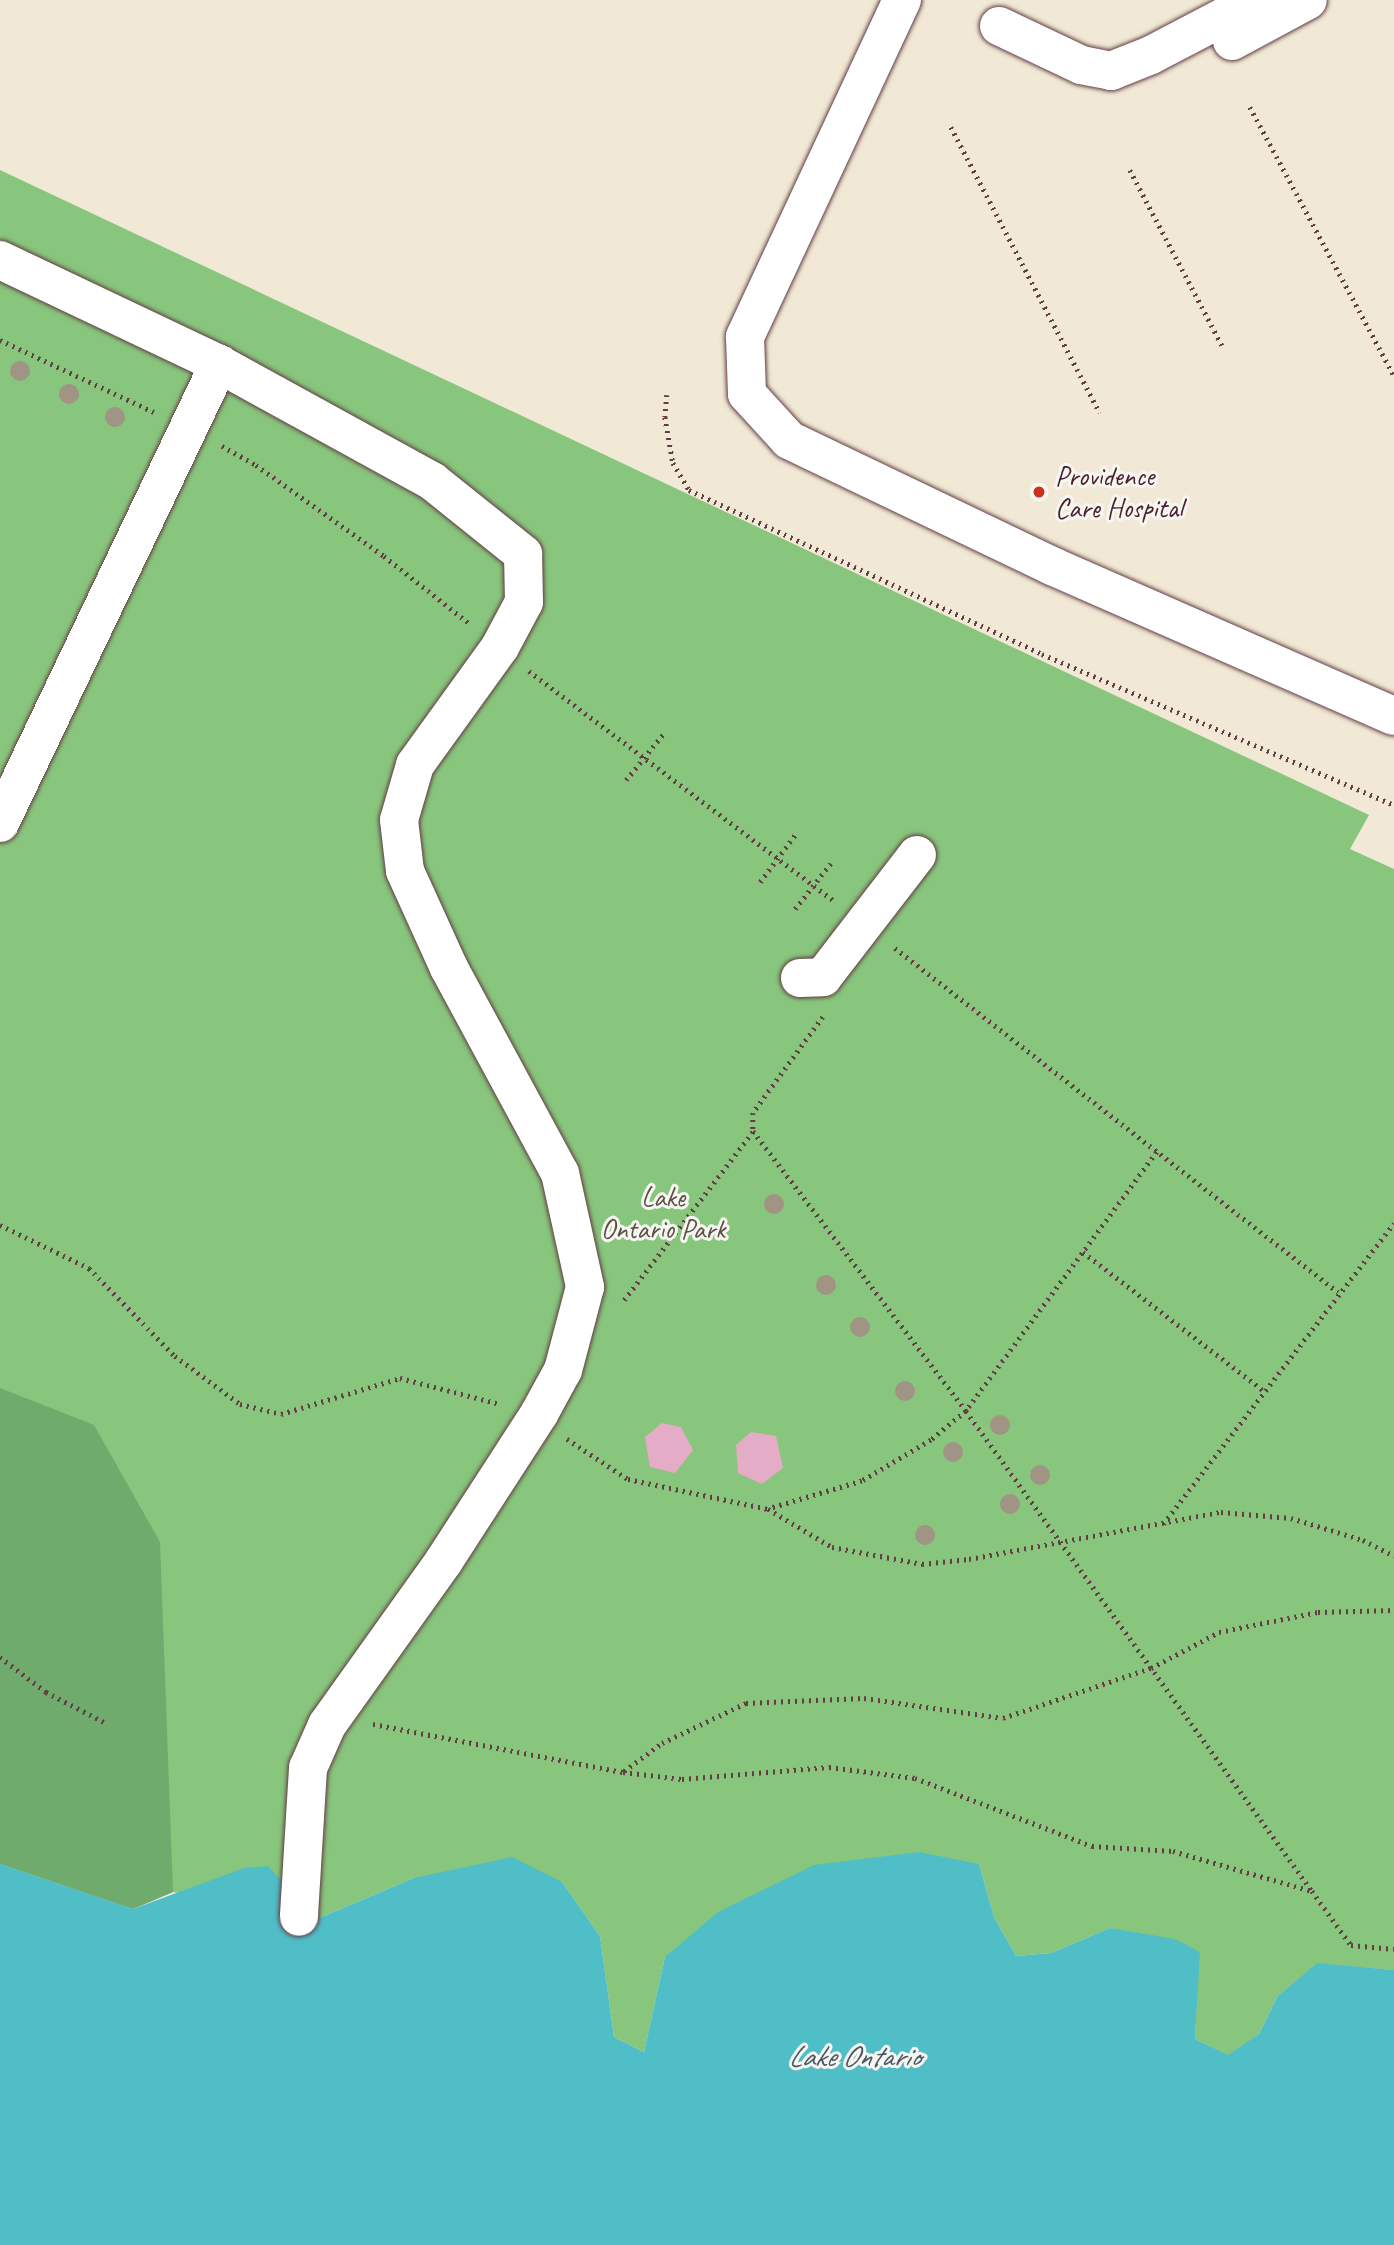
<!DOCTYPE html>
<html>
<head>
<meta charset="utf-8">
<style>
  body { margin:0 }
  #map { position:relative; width:1394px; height:2245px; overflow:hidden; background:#f1e9d5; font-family:Caveat,sans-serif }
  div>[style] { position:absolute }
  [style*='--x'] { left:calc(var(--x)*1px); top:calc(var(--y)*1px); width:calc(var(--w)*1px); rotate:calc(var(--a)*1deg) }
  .green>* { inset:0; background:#88c67d }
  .forest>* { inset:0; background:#6eab6c }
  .water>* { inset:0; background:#50bec7 }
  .building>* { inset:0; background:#e4acc6 }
  .path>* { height:4.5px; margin-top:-2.25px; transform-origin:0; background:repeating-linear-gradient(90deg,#633d44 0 2px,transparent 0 7px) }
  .roads { filter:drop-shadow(0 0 2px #633d44) drop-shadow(0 0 2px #633d44) }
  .minor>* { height:38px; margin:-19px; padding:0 19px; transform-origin:19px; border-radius:19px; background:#fff }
  .trees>* { width:20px; height:20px; margin:-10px; border-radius:50%; background:#a09585 }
  .dots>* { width:19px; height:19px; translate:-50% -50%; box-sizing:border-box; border:4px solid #f6f6f2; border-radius:50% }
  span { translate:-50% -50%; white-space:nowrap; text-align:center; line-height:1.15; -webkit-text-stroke:6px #f6f6f2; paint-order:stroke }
  .poi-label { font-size:28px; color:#4a1f2b }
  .left { translate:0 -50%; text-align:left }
  .park-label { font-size:28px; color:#5d5144 }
  .water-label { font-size:30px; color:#4c5762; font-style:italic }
</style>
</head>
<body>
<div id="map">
  <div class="green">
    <i style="clip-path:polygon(0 170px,1369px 815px,1350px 849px,1394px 869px,1394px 1970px,1317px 1964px,1277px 1997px,1259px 2034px,1229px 2056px,1195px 2039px,1199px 1952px,1110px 1928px,1051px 1953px,1016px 1956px,994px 1917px,979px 1864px,665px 1957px,644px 2052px,614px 2037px,600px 1936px,562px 1882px,414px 1878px,317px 1919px,173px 1892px,133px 1909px,0 1864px)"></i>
  </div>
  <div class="forest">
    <i style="clip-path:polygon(0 1388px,94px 1425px,160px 1542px,173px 1892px,133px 1909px,0 1864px)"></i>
  </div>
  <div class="water">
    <i style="clip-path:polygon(919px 1852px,979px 1864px,994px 1917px,1016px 1956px,1051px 1953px,1110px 1928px,1175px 1939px,1200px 1952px,1195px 2039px,1228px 2055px,1259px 2034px,1277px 1997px,1317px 1963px,1394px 1970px,1394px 2245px,0 2245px,0 1864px,133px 1909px,244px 1868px,268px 1866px,317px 1919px,414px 1878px,512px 1857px,562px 1882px,600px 1936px,614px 2037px,644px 2052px,665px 1957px,718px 1912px,814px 1865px)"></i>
  </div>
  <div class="building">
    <i style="clip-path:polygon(662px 1423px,681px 1427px,693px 1450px,675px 1473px,650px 1467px,645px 1437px)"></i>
    <i style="clip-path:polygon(751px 1432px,776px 1436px,783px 1468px,762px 1484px,738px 1473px,736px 1445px)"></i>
  </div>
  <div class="path">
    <i style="--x:1250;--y:107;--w:305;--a:61.8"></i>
    <i style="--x:951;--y:127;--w:322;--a:62.5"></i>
    <i style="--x:1130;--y:170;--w:200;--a:62.3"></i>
    <i style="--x:0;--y:340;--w:170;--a:25.1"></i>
    <i style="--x:667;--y:395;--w:22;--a:95"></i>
    <i style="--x:665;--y:417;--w:47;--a:80.1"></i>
    <i style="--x:673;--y:463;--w:31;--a:59"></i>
    <i style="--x:689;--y:490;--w:389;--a:24.9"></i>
    <i style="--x:1042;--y:654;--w:383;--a:23.2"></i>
    <i style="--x:222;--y:446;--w:39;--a:29"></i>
    <i style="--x:256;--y:465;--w:157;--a:35.4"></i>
    <i style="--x:384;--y:556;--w:110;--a:38.3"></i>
    <i style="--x:529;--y:671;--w:383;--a:37"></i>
    <i style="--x:626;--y:780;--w:60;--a:-51"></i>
    <i style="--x:760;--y:882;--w:59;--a:-53.3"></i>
    <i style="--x:795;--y:909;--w:58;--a:-52"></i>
    <i style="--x:895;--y:948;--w:561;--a:37.83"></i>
    <i style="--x:823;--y:1017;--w:119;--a:126.1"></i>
    <i style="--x:753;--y:1113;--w:18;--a:90"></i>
    <i style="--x:753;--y:1131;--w:352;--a:52.7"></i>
    <i style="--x:966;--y:1411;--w:592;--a:54.21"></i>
    <i style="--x:1157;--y:1152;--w:322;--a:126.4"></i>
    <i style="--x:966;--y:1411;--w:45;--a:140.4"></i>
    <i style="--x:931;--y:1440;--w:80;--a:149.3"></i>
    <i style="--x:862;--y:1481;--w:98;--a:163.4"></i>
    <i style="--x:768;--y:1509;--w:74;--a:30.7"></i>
    <i style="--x:832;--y:1547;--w:92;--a:10.7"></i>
    <i style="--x:922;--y:1564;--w:47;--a:-6.1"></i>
    <i style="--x:969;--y:1559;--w:256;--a:-10.6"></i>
    <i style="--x:1221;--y:1512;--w:70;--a:4.9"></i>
    <i style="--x:1291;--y:1518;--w:75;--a:17"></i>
    <i style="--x:1363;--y:1540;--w:35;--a:27"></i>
    <i style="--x:0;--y:1225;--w:99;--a:25.8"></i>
    <i style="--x:89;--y:1268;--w:123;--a:45.7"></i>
    <i style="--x:175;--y:1356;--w:81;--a:36.4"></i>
    <i style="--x:240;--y:1404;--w:42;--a:13.7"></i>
    <i style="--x:281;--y:1414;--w:124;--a:-16.8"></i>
    <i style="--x:400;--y:1378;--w:103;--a:14.6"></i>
    <i style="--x:1083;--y:1252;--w:228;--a:37.5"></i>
    <i style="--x:624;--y:1300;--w:213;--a:-52.6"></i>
    <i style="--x:567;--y:1439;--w:73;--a:33.3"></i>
    <i style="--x:628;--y:1479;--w:143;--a:12.1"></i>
    <i style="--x:1163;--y:1524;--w:379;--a:-52.5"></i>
    <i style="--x:0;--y:1657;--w:58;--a:37.3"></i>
    <i style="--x:46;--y:1692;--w:65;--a:27.3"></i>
    <i style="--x:373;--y:1724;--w:255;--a:10.9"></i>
    <i style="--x:623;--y:1772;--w:59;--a:6.8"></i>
    <i style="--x:682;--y:1779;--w:147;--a:-4.7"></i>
    <i style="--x:829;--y:1767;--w:87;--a:7.3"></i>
    <i style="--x:915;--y:1778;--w:190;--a:21"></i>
    <i style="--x:1092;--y:1846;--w:81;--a:3.5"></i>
    <i style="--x:1173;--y:1851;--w:145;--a:16.1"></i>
    <i style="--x:1312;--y:1891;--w:67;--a:54.2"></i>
    <i style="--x:1351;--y:1945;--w:43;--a:5.3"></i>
    <i style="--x:624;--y:1771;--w:47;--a:-36.4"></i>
    <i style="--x:662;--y:1743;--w:93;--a:-25.5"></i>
    <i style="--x:746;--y:1703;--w:118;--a:-2.4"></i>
    <i style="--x:864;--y:1698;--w:140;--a:8.2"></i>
    <i style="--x:1003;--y:1718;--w:156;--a:-18.7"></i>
    <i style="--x:1151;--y:1668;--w:77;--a:-27.9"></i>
    <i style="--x:1219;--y:1632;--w:101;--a:-11.4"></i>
    <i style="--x:1318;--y:1612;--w:76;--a:-1.5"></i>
  </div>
  <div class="roads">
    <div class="minor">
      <i style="--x:902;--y:0;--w:372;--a:115"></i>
      <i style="--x:745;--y:337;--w:57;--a:88"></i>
      <i style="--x:747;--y:394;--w:62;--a:47.6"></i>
      <i style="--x:789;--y:440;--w:292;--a:25.6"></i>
      <i style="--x:1052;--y:566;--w:373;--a:23.7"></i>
      <i style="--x:999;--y:26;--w:91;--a:25.4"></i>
      <i style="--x:1081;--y:65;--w:31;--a:11"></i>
      <i style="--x:1111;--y:71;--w:43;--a:-21.8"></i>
      <i style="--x:1151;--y:55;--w:119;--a:-27.6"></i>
      <i style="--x:1232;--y:41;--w:86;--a:-28.3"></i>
      <i style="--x:0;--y:260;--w:242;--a:25.4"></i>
      <i style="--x:219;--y:364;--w:243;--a:28.8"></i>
      <i style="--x:432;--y:481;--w:117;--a:38.7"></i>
      <i style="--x:523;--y:554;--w:48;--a:88.8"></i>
      <i style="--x:524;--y:602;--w:51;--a:118.1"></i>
      <i style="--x:500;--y:647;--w:145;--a:125.8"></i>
      <i style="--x:415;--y:765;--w:57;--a:106.2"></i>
      <i style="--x:399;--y:820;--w:51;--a:83.3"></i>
      <i style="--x:405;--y:871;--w:107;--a:65.6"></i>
      <i style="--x:449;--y:968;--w:233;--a:61.6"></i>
      <i style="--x:560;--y:1173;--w:117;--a:77.6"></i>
      <i style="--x:585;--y:1287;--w:86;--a:104.8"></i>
      <i style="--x:563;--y:1370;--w:50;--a:118.6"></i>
      <i style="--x:539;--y:1414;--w:175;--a:122.9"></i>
      <i style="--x:444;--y:1561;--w:201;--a:125.5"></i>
      <i style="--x:327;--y:1725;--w:47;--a:113.8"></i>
      <i style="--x:308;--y:1768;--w:149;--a:93.5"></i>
      <i style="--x:0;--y:823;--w:509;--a:-64.49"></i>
      <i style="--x:800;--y:978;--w:23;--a:-2"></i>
      <i style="--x:823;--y:977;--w:154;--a:-52.4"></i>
    </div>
  </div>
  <div class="trees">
    <i style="left:20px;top:371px"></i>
    <i style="left:69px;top:394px"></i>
    <i style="left:115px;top:417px"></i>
    <i style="left:774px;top:1204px"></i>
    <i style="left:826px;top:1285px"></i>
    <i style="left:860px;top:1327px"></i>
    <i style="left:905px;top:1391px"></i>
    <i style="left:1000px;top:1425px"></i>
    <i style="left:953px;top:1452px"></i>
    <i style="left:1040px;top:1475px"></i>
    <i style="left:1010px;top:1504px"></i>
    <i style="left:925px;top:1535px"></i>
  </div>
  <div class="dots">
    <i style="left:1039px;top:492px;background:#c8321e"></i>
  </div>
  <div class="poi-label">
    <span class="left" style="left:1055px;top:492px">Providence<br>Care Hospital</span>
  </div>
  <div class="park-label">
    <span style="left:663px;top:1213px">Lake<br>Ontario Park</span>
  </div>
  <div class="water-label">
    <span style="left:854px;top:2056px">Lake Ontario</span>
  </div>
</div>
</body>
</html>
